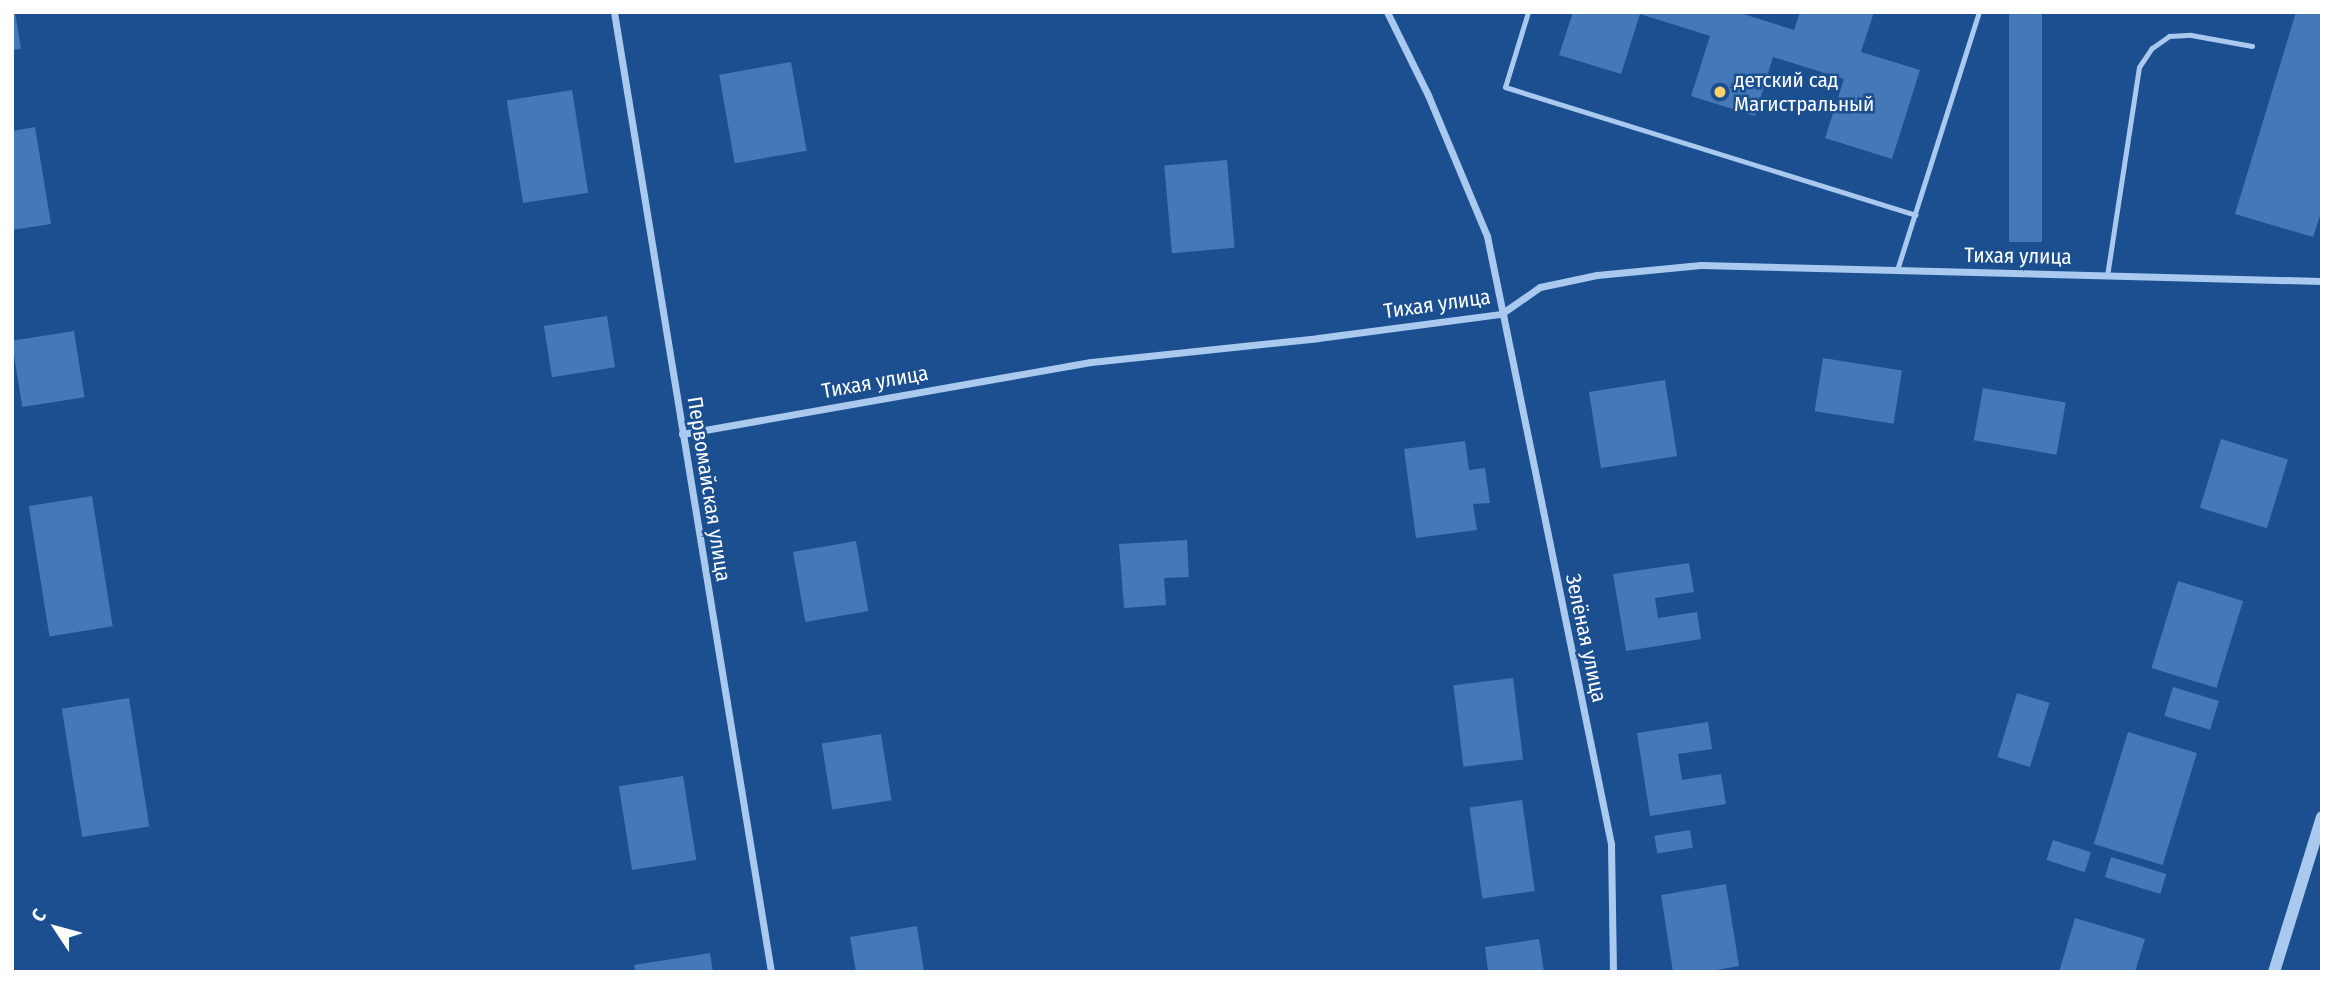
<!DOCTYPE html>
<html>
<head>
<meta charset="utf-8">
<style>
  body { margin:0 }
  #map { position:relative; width:2334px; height:984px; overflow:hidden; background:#1b4f8f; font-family:"Fira Sans Condensed",sans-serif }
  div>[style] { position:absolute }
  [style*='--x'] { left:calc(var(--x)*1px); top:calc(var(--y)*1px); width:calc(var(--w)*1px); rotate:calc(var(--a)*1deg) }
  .building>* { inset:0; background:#4478b7; transform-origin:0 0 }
  .service>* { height:5px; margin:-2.5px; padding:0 2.5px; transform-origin:2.5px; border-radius:2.5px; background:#a9c9ee }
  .minor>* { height:7px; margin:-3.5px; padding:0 3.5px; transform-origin:3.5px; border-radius:3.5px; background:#a9c9ee }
  .tertiary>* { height:12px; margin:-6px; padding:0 6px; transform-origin:6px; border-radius:6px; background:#a9c9ee }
  .dots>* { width:19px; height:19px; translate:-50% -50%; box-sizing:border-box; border:4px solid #1b4f8f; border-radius:50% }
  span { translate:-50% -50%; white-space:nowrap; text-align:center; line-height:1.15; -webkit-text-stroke:5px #1b4f8f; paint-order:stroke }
  .poi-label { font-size:21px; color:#fff }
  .left { translate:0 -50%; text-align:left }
  .street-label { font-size:21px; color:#fff }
  .frame { position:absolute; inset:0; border:14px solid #fff; pointer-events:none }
  .north { position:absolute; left:21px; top:893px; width:70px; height:70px; -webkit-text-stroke:5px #1b4f8f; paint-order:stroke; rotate:306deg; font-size:19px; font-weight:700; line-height:28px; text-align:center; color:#fff }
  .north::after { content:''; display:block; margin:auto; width:24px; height:32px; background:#fff; clip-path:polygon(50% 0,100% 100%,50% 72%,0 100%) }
</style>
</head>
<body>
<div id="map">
  <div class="building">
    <i style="clip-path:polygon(12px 12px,15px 12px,21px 49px,12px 50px)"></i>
    <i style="clip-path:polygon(1573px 12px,1737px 12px,1794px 30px,1800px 12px,1874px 12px,1861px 52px,1920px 70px,1892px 159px,1825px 138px,1844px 79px,1773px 57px,1755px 116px,1691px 96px,1710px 36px,1640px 14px,1621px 74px,1559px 55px)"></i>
    <i style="left:2009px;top:12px;width:33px;height:230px"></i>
    <i style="clip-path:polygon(2296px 12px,2322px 12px,2322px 210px,2313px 237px,2235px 214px)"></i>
    <i style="left:791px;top:62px;width:90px;height:73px;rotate:80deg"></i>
    <i style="left:572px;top:90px;width:104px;height:66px;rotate:81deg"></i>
    <i style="clip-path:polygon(35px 127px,51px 224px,12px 230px,12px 131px)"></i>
    <i style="left:1227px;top:160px;width:88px;height:63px;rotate:85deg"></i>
    <i style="left:607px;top:316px;width:52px;height:64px;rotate:81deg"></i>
    <i style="left:74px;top:331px;width:67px;height:63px;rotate:81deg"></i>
    <i style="left:1823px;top:358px;width:80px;height:54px;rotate:9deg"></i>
    <i style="left:1665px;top:380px;width:77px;height:77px;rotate:81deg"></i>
    <i style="left:1983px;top:388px;width:84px;height:53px;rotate:10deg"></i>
    <i style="left:2221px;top:439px;width:70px;height:72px;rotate:17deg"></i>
    <i style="clip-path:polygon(1465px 441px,1469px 470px,1485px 468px,1490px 503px,1473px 504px,1477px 530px,1416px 538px,1404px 449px)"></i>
    <i style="left:92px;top:496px;width:132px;height:64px;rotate:81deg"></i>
    <i style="clip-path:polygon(1187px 540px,1189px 577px,1164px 578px,1166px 605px,1124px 608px,1119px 544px)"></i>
    <i style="left:856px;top:541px;width:71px;height:64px;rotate:80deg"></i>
    <i style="clip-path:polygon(1689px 563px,1694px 592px,1655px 598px,1658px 618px,1697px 612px,1701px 639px,1626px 651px,1613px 574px)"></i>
    <i style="left:2178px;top:581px;width:68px;height:91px;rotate:17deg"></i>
    <i style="left:1513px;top:678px;width:82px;height:60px;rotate:83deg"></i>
    <i style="left:2173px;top:687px;width:48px;height:30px;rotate:17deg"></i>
    <i style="left:2017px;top:693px;width:34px;height:67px;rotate:17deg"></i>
    <i style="left:129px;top:698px;width:130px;height:68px;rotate:81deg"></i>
    <i style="clip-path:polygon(1708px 722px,1712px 749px,1678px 754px,1682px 780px,1721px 774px,1726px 804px,1650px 816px,1637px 733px)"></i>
    <i style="left:2128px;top:732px;width:72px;height:117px;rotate:17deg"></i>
    <i style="left:881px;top:734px;width:67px;height:60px;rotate:81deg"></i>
    <i style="left:683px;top:776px;width:85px;height:65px;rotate:81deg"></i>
    <i style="left:1522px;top:800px;width:92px;height:53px;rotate:82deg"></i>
    <i style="left:1690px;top:830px;width:18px;height:36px;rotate:81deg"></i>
    <i style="left:2053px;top:840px;width:40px;height:21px;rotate:18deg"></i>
    <i style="left:2111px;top:857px;width:58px;height:21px;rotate:17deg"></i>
    <i style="clip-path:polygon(1726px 884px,1739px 966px,1705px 972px,1673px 972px,1661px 895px)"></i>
    <i style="clip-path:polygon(2075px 918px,2145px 939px,2135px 972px,2059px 972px)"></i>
    <i style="clip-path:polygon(917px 926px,924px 972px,856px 972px,850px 937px)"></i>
    <i style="clip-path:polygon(1539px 939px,1544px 972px,1488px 972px,1485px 947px)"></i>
    <i style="clip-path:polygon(710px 953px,713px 972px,636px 972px,634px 965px)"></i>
  </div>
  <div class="service">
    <i style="--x:1528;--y:12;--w:78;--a:107"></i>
    <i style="--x:1505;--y:87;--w:430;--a:17.3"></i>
    <i style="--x:1897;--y:270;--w:271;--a:-72.4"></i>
    <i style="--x:2107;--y:276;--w:211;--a:-81.3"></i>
    <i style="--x:2139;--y:67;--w:23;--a:-56"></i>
    <i style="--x:2152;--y:48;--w:21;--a:-35"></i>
    <i style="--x:2169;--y:36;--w:22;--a:-3"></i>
    <i style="--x:2191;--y:35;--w:62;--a:10.2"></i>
  </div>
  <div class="minor">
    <i style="--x:614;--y:12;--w:973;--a:80.71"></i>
    <i style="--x:1387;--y:12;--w:93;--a:63.7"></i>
    <i style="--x:1428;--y:95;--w:153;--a:67.3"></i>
    <i style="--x:1487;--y:236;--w:621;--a:78.47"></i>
    <i style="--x:1611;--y:844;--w:128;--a:89.1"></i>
    <i style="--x:682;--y:434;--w:415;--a:-10"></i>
    <i style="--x:1091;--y:362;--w:228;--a:-6"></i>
    <i style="--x:1318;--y:338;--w:185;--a:-7.5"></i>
    <i style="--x:1501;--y:314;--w:47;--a:-34.7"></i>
    <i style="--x:1540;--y:287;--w:58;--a:-11.9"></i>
    <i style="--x:1597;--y:275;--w:104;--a:-5.5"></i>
    <i style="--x:1701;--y:265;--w:621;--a:1.48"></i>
  </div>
  <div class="tertiary">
    <i style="--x:2274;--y:972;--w:162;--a:-72.8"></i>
  </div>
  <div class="dots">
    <i style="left:1720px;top:92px;background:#ffd166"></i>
  </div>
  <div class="poi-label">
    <span class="left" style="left:1734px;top:92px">детский сад<br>Магистральный</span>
  </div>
  <div class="street-label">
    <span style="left:2018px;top:256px;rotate:1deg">Тихая улица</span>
    <span style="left:1437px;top:304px;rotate:-8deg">Тихая улица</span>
    <span style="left:875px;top:382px;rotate:-10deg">Тихая улица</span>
    <span style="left:709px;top:489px;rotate:81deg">Первомайская улица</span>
    <span style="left:1586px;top:638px;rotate:78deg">Зелёная улица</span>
  </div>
  <div class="frame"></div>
  <div class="north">С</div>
</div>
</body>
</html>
